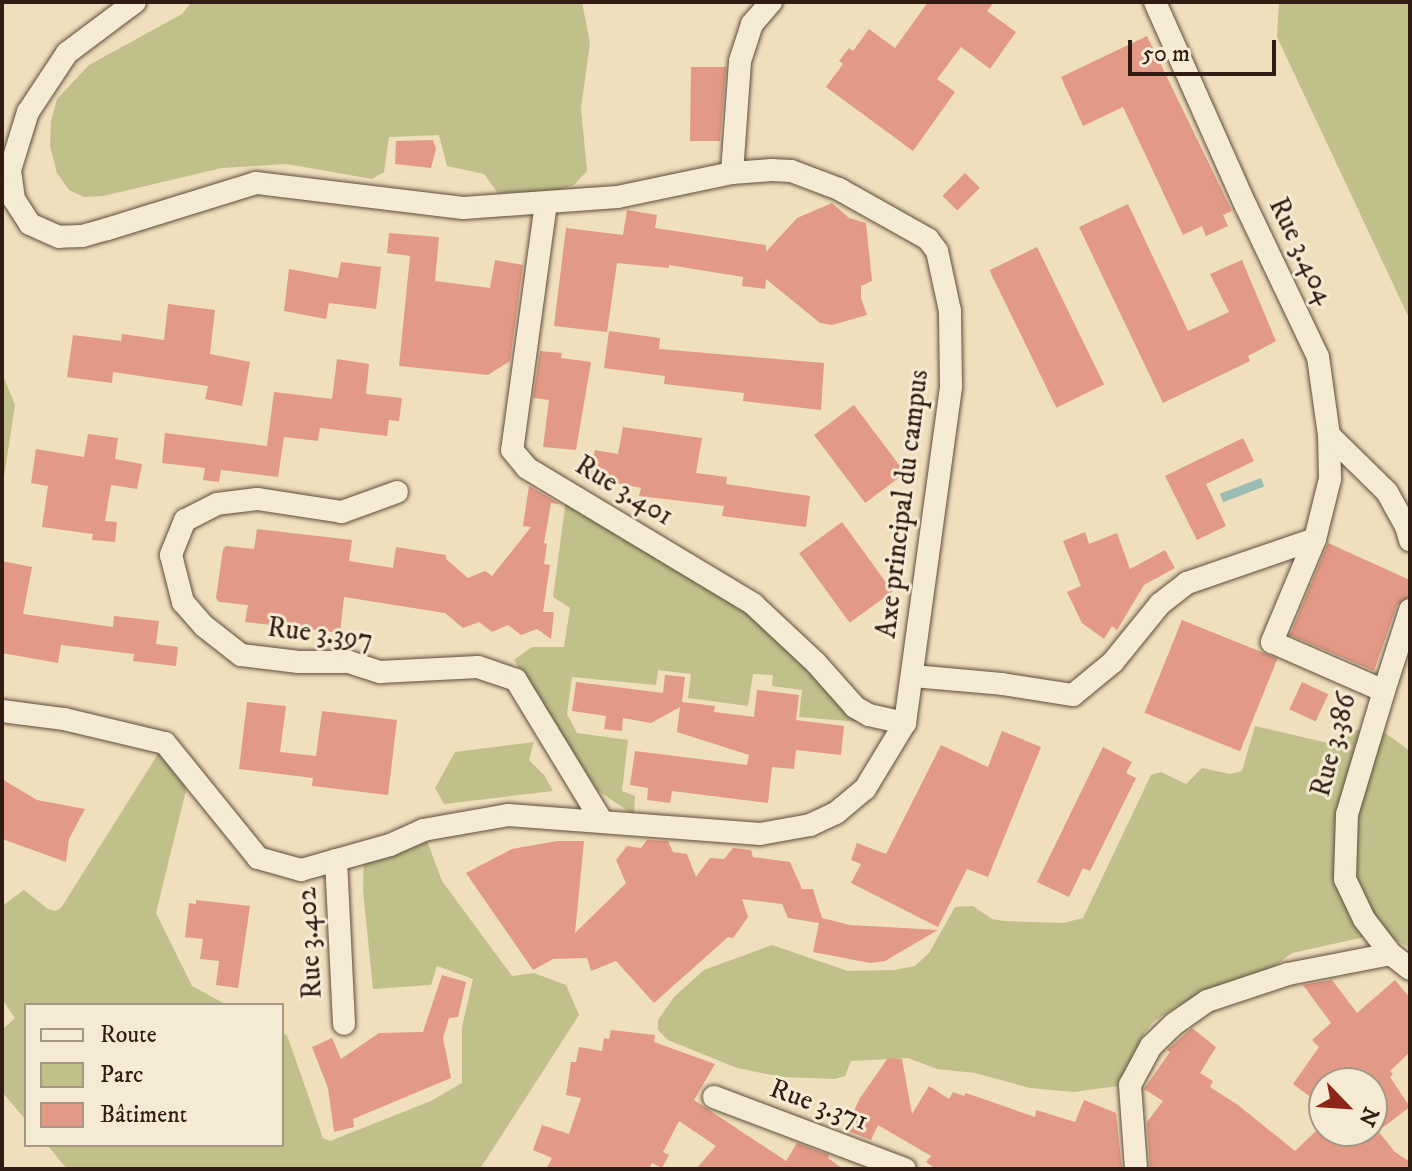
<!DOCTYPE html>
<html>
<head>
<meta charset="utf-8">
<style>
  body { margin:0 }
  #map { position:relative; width:1412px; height:1171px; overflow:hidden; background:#efdfbc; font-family:"IM FELL DW Pica",serif }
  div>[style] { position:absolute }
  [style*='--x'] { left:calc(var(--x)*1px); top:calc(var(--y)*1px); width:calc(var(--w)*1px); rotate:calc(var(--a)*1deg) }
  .green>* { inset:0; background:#c1c08b }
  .water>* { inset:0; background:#9abcb2; transform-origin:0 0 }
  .building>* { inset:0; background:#e29985; transform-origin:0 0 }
  .roads { filter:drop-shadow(0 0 2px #604d3d) drop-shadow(0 0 2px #604d3d) }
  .minor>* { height:22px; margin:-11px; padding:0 11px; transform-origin:11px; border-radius:11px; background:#f5ead3 }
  span { translate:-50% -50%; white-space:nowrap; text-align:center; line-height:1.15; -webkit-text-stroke:6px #f5ead3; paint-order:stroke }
  .street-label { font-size:28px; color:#311c13 }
  .frame { position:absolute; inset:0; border:4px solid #311c13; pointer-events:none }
  .legend { position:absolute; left:24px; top:1003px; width:260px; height:144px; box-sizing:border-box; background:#f5ead3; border:2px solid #a79886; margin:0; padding:10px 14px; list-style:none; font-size:24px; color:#311c13 }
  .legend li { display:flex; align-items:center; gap:16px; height:40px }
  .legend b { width:40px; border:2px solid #a79886 }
  .north { position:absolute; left:1308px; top:1067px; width:80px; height:80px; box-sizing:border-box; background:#f5ead3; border:2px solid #a79886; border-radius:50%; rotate:115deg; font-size:22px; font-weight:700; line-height:32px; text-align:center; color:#311c13 }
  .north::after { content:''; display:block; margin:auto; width:28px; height:36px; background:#8f2418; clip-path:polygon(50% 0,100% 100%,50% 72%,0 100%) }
  .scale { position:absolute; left:1128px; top:40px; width:148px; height:36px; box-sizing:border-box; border:4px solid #311c13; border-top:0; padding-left:10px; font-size:24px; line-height:28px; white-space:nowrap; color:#311c13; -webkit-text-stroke:6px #f5ead3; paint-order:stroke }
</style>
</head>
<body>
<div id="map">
  <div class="green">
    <i style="clip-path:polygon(192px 2px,582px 2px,590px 43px,581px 108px,587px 171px,574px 185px,552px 192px,498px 193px,484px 174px,447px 166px,439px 135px,389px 137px,384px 172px,372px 179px,287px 164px,222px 168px,103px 196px,84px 197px,69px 190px,57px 173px,50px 146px,51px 121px,57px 99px,89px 65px,182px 14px)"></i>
    <i style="clip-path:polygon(1279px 2px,1410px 2px,1410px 320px,1277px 37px)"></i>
    <i style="clip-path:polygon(2px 373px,15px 405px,2px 490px)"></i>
    <i style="clip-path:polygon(567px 492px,753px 604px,855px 707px,860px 722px,799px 717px,802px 690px,772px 686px,773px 675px,753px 674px,748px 706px,688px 698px,691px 674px,658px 670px,656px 685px,572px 677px,567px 714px,577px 733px,628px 740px,622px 791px,635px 796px,634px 815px,597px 790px,514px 660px,532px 647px,564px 647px,570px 608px,553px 597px)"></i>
    <i style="clip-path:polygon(1255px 726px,1328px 743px,1352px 731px,1377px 727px,1410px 751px,1410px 948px,1383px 933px,1292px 953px,1272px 968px,1240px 978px,1212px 996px,1178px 1006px,1154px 1021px,1145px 1032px,1118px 1086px,1073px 1092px,1030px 1088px,975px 1073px,937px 1069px,908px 1058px,851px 1061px,845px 1076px,835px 1079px,782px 1077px,737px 1068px,668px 1040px,658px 1030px,658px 1020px,674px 997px,704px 970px,772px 945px,848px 971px,894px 970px,915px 966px,929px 953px,955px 907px,973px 906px,992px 919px,1003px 921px,1063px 923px,1083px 918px,1151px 775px,1161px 772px,1186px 784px,1202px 768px,1230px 774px,1242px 771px)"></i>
    <i style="clip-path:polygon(534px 742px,529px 760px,544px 775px,553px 791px,444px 804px,435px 788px,455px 752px)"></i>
    <i style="clip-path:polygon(165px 743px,190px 774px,156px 913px,192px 986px,227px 1005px,26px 1005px,26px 1120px,2px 1092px,2px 1030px,15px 1018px,2px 999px,2px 906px,24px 890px,48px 909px,55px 911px,61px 908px)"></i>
    <i style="clip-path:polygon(423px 830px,442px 881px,512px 976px,534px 973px,566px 985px,579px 1015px,480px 1169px,67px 1169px,47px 1145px,282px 1145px,282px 1033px,287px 1035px,323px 1138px,330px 1141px,431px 1101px,462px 1083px,462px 1027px,473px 979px,437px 966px,431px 985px,373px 989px,363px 891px,364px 852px)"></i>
  </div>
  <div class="water">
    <i style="left:1261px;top:478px;width:9px;height:44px;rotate:69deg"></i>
  </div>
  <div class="building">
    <i style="clip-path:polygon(928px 2px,994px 2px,987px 11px,1016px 32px,990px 69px,961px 47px,937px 79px,955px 92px,913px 151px,826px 87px,843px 64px,839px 61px,849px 48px,853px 51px,869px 29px,895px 48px)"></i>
    <i style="clip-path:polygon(1147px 36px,1232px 211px,1223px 215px,1228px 226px,1206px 236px,1202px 226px,1183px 235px,1123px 107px,1083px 126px,1061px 77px)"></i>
    <i style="clip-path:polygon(691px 67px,726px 67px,720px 141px,690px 141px)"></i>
    <i style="clip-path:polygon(433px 140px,436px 149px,431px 168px,395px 164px,396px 141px)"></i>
    <i style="left:965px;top:173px;width:21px;height:32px;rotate:45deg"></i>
    <i style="clip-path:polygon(832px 203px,849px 218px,866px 223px,872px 281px,861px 286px,861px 298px,867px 315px,832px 325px,820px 323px,766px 279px,765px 289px,742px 286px,743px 277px,669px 265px,669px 268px,617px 263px,607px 332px,554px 326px,566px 228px,623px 235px,627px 210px,657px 215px,655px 228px,766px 245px,766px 252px,797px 218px)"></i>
    <i style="clip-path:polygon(1128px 204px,1188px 331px,1229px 312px,1210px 274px,1242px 260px,1276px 341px,1248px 356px,1250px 361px,1163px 403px,1079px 227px)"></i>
    <i style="clip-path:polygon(389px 233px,439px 237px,435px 281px,490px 288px,495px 260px,523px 265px,510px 361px,488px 375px,399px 366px,410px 256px,387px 253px)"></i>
    <i style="left:1037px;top:247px;width:153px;height:53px;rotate:64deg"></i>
    <i style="clip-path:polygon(341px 262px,381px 267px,376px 309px,329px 303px,326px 319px,284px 311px,289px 269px,338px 278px)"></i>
    <i style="clip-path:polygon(168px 304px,215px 310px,210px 354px,250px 362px,242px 406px,205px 399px,208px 386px,113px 372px,112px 383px,67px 377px,73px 335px,121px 341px,122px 334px,164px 340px)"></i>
    <i style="clip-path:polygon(609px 331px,660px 338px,659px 349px,824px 363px,821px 410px,743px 401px,744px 393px,664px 384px,665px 376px,604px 368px)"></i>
    <i style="clip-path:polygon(540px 351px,562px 353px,561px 358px,591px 362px,576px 450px,543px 447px,549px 400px,533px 398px)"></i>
    <i style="clip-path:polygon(337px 359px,369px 364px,366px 394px,402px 398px,399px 421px,389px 420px,387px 436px,320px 428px,318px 441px,284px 437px,278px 477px,221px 470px,219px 482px,203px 480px,205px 468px,162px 463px,165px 433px,267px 446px,274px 392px,332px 399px)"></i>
    <i style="left:854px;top:405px;width:85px;height:50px;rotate:53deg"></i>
    <i style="clip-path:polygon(623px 427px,702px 438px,696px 473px,727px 477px,726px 484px,810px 496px,806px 527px,722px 516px,724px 506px,639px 496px,641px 488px,590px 478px,595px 450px,618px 454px)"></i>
    <i style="clip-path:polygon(88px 434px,118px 438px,115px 459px,142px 464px,137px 489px,111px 485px,105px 521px,117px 522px,115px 542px,92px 540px,93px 534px,42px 527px,48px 486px,31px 483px,36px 449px,84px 457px)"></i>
    <i style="clip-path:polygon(1243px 438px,1254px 461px,1206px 484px,1226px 526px,1197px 540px,1165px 476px)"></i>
    <i style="clip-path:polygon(529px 486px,560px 504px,551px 503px,544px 543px,547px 544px,544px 564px,550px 565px,543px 612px,554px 612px,551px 639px,537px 629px,521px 635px,508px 625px,492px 632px,479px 622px,463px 628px,445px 613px,344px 597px,340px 633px,245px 622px,248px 605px,219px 602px,216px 598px,223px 549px,226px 546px,254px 549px,257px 529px,352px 540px,349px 561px,393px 568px,396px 547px,446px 555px,446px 559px,468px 578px,485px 571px,492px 576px,531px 527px,523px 526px)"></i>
    <i style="left:842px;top:522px;width:86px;height:53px;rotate:54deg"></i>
    <i style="clip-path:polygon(1085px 532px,1089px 544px,1117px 533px,1130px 569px,1165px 550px,1175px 568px,1144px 585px,1117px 630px,1112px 626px,1104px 639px,1082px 623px,1067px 592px,1081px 586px,1063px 541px)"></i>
    <i style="clip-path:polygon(1328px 543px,1410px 580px,1410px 596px,1397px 605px,1374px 671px,1290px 635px)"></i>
    <i style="clip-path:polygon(2px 561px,32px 567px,23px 614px,113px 627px,114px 616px,159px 621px,156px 644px,178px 647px,176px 666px,133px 661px,134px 654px,61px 645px,58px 663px,2px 653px)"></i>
    <i style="left:1182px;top:620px;width:103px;height:100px;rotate:22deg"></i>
    <i style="clip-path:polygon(665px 675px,685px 677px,682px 702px,715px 706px,714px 712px,754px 717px,757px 690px,799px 695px,796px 720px,844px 726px,841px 755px,796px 750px,794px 769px,772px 767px,768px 803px,672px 791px,670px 803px,647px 800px,648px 788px,630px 785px,635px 751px,747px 765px,749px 755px,677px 732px,680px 707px,651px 723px,623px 718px,622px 731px,604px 729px,606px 716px,572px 711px,576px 682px,663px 693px)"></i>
    <i style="left:1302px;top:682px;width:29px;height:30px;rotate:25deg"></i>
    <i style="clip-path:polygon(247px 702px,286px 706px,280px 752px,316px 756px,322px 711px,397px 720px,388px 795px,312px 786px,313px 778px,239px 769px)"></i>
    <i style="clip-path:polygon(1002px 731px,1041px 747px,988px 877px,967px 869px,938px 927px,851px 883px,861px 864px,851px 860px,857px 843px,886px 854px,941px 745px,988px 767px)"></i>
    <i style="clip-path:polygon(1103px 747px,1132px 762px,1126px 773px,1136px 778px,1090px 871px,1083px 868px,1069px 897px,1037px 882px)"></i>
    <i style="clip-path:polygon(2px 779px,37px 800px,85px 809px,69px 839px,66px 862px,2px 839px)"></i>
    <i style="clip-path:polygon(647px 840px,668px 841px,673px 852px,687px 854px,696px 877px,710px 858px,724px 859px,733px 848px,751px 850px,753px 857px,790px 862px,802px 889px,813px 889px,822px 918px,850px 925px,938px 930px,885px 961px,870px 963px,813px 952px,819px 923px,788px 918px,782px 904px,742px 899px,748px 917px,733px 938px,728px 937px,654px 1003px,616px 961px,591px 971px,587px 958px,553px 959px,533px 970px,466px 873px,512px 849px,557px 841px,584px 841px,575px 933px,626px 883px,616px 860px,627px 846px,641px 848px)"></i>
    <i style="clip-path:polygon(196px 900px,250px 906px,238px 988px,216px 985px,219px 961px,200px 959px,203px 939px,185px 937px,189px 903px,196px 904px)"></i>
    <i style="clip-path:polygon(442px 975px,466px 982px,458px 1017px,449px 1018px,443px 1038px,451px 1078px,353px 1119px,354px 1127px,334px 1132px,328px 1088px,312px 1047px,332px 1038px,341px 1059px,379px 1033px,423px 1032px)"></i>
    <i style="clip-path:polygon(1332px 980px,1357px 1013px,1395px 980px,1410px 998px,1410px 1052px,1390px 1071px,1393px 1074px,1390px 1077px,1410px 1107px,1378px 1131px,1395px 1152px,1410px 1162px,1410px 1169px,1150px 1169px,1147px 1122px,1163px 1101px,1144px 1089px,1170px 1052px,1167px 1050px,1192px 1028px,1216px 1047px,1200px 1073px,1213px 1081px,1210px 1087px,1238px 1105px,1295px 1151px,1316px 1131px,1372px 1131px,1372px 1083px,1324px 1083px,1324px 1107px,1293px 1084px,1319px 1047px,1312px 1040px,1331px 1023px,1303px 985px)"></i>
    <i style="clip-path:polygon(611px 1030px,655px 1035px,654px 1042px,715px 1064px,694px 1100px,786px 1161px,797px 1143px,829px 1155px,828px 1158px,843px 1169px,696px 1169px,716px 1146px,679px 1121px,663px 1152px,669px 1155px,662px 1168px,652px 1163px,649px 1169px,546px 1169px,552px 1158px,533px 1150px,542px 1125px,569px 1134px,581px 1098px,566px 1095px,571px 1062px,576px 1062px,579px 1047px,602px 1051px,604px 1038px,609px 1039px)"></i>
    <i style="clip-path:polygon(888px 1058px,902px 1059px,912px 1114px,929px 1086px,949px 1099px,953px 1092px,964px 1096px,966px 1093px,1035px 1117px,1036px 1110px,1075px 1122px,1084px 1100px,1116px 1113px,1122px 1169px,936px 1169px,926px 1162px,931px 1156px,878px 1125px,871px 1140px,845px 1130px,860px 1098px)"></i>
  </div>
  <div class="roads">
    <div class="minor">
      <i style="--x:1155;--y:2;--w:223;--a:66"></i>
      <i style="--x:1246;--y:206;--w:167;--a:64.5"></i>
      <i style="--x:1318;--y:357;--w:79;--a:82"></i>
      <i style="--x:1329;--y:435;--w:44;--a:88.7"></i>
      <i style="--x:1330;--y:479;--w:62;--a:104"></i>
      <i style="--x:732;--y:173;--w:112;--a:-85.9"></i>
      <i style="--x:740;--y:61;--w:39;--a:-72"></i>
      <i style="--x:752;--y:24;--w:29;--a:-49"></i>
      <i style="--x:546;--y:203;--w:249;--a:97.8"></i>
      <i style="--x:512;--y:450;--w:23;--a:50"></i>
      <i style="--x:527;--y:468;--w:264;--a:31"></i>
      <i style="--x:753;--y:604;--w:86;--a:43.1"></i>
      <i style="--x:816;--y:663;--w:59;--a:48.4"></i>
      <i style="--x:855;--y:707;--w:16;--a:30"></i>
      <i style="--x:869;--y:715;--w:37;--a:13"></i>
      <i style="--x:1329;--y:435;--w:81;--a:44.5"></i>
      <i style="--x:1387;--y:492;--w:39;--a:61"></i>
      <i style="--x:1406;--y:526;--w:15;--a:74"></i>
      <i style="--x:397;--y:492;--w:59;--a:160"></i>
      <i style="--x:342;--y:512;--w:86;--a:-171.3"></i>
      <i style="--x:257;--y:499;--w:40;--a:172.9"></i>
      <i style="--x:217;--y:504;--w:36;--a:153"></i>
      <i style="--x:185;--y:520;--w:38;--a:112"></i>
      <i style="--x:171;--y:555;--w:49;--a:75.7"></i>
      <i style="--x:183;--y:602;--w:32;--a:49"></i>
      <i style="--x:204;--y:626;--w:47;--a:38.1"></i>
      <i style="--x:241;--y:655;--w:58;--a:6.9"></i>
      <i style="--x:299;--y:662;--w:50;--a:0"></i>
      <i style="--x:349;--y:662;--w:33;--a:18"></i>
      <i style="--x:380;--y:672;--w:98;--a:-2.9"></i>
      <i style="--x:478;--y:667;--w:40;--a:18.9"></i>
      <i style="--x:516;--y:680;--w:164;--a:58.7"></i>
      <i style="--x:913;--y:676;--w:89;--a:5.1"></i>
      <i style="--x:1002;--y:684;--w:72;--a:8.8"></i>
      <i style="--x:1073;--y:695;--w:52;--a:-39.5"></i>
      <i style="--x:1113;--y:662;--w:75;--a:-51"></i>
      <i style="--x:1160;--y:604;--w:34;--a:-38"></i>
      <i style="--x:1187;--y:583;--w:135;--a:-19"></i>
      <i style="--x:1315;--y:539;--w:112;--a:112.7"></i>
      <i style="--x:1272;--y:642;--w:122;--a:23.6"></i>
      <i style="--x:1384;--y:691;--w:128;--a:106.7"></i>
      <i style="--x:1347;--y:814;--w:65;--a:91.8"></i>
      <i style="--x:1345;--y:879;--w:44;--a:64.6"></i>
      <i style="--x:1364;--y:919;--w:44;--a:52.4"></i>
      <i style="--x:1391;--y:954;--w:105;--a:169"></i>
      <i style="--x:1288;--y:974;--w:85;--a:161.6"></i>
      <i style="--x:1207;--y:1001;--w:40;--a:145.1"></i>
      <i style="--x:1174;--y:1024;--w:32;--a:136"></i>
      <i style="--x:1151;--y:1046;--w:44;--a:118.3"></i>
      <i style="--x:1130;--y:1085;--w:84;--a:85.9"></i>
      <i style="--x:1384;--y:691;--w:85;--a:-72.2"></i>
      <i style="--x:2;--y:711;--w:63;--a:7.4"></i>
      <i style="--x:64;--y:719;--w:104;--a:13.4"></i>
      <i style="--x:165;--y:743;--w:148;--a:51"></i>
      <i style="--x:258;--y:858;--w:45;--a:15.6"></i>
      <i style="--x:301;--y:870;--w:92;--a:-15.7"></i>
      <i style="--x:390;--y:845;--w:36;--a:-24"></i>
      <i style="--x:423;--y:830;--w:86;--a:-10"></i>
      <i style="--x:508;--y:815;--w:253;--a:4.3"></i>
      <i style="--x:760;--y:834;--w:51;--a:-10.2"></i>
      <i style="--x:810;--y:825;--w:29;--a:-25"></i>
      <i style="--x:836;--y:813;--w:38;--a:-40"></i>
      <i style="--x:865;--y:789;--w:77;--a:-58.8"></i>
      <i style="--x:905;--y:723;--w:340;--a:-82.2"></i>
      <i style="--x:951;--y:386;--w:75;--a:-90.8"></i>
      <i style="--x:950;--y:311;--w:61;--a:-102.2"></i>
      <i style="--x:937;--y:251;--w:15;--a:-127"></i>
      <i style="--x:928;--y:239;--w:102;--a:-150.7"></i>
      <i style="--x:839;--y:189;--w:51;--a:-159.4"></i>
      <i style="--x:791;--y:171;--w:19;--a:-177"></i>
      <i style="--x:772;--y:170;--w:40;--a:175.7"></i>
      <i style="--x:732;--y:173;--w:117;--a:168.2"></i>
      <i style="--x:617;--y:197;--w:154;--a:175.9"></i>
      <i style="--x:463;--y:208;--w:209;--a:-173.1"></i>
      <i style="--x:256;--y:183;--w:156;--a:162.8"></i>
      <i style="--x:107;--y:229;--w:26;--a:164"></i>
      <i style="--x:82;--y:236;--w:23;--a:178"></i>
      <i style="--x:59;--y:237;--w:32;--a:-156"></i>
      <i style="--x:30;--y:224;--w:30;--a:-123"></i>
      <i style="--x:14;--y:199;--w:29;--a:-98"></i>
      <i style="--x:10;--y:170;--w:61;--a:-72.8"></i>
      <i style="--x:28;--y:112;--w:71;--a:-56.5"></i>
      <i style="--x:67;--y:53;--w:85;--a:-36.9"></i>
      <i style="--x:336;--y:860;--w:164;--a:87.2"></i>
      <i style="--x:1391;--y:954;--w:24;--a:38"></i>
      <i style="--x:714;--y:1097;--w:204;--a:20.7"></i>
    </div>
  </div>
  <div class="street-label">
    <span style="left:1301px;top:251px;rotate:64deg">Rue 3.404</span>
    <span style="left:624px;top:491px;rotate:31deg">Rue 3.401</span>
    <span style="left:903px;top:504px;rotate:-83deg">Axe principal du campus</span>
    <span style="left:320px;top:634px;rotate:7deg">Rue 3.397</span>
    <span style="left:1334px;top:745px;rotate:-75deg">Rue 3.386</span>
    <span style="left:310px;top:943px;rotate:-93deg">Rue 3.402</span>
    <span style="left:819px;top:1105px;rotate:20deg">Rue 3.371</span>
  </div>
  <div class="frame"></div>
  <ul class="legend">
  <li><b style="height:10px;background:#f5ead3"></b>Route</li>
  <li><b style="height:22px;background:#c1c08b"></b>Parc</li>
  <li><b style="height:22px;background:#e29985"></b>Bâtiment</li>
  </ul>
  <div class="north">N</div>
  <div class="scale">50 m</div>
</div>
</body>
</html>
